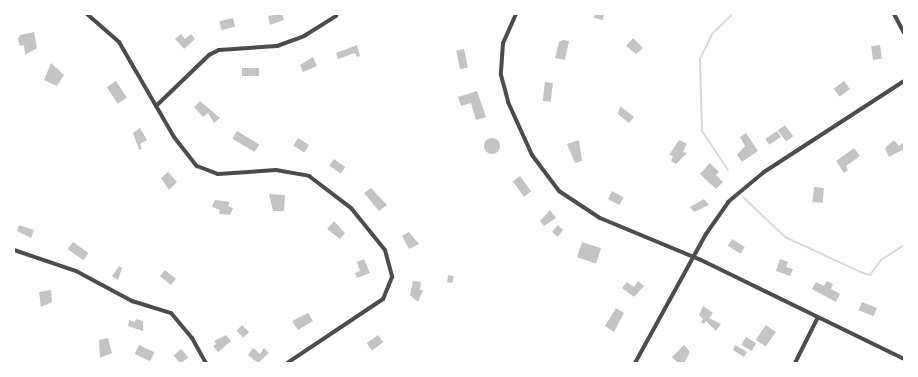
<!DOCTYPE html>
<html>
<head>
<meta charset="utf-8">
<style>
  body { margin:0 }
  #map { position:relative; width:918px; height:377px; overflow:hidden; background:#fff; font-family:"PT Sans",sans-serif }
  div>[style] { position:absolute }
  [style*='--x'] { left:calc(var(--x)*1px); top:calc(var(--y)*1px); width:calc(var(--w)*1px); rotate:calc(var(--a)*1deg) }
  .stream>* { height:2px; margin:-1px; padding:0 1px; transform-origin:1px; border-radius:1px; background:#d9d9d9 }
  .building>* { inset:0; background:#c4c4c4; transform-origin:0 0 }
  .round { border-radius:50% }
  .minor>* { height:4px; margin:-2px; padding:0 2px; transform-origin:2px; border-radius:2px; background:#4c4c4c }
  span { translate:-50% -50%; white-space:nowrap; text-align:center; line-height:1.15; -webkit-text-stroke:5px #fff; paint-order:stroke }
  .frame { position:absolute; inset:0; border:15px solid #fff; pointer-events:none }
</style>
</head>
<body>
<div id="map">
  <div class="stream">
    <i style="--x:728;--y:170;--w:47;--a:-123.7"></i>
    <i style="--x:702;--y:131;--w:72;--a:-91.6"></i>
    <i style="--x:700;--y:59;--w:28;--a:-64"></i>
    <i style="--x:712;--y:34;--w:29;--a:-44"></i>
    <i style="--x:743;--y:197;--w:58;--a:43.6"></i>
    <i style="--x:785;--y:237;--w:86;--a:24.8"></i>
    <i style="--x:863;--y:273;--w:7;--a:16"></i>
    <i style="--x:870;--y:275;--w:19;--a:-54"></i>
    <i style="--x:881;--y:260;--w:27;--a:-33"></i>
  </div>
  <div class="building">
    <i style="clip-path:polygon(282px 14px,284px 20px,270px 25px,268px 16px)"></i>
    <i style="clip-path:polygon(595px 14px,604px 14px,603px 20px,594px 18px)"></i>
    <i style="left:233px;top:18px;width:9px;height:14px;rotate:77deg"></i>
    <i style="clip-path:polygon(34px 32px,37px 48px,25px 55px,24px 45px,20px 46px,18px 39px,20px 35px)"></i>
    <i style="clip-path:polygon(181px 34px,185px 39px,191px 34px,195px 39px,184px 49px,175px 39px)"></i>
    <i style="clip-path:polygon(633px 38px,643px 48px,636px 54px,626px 46px)"></i>
    <i style="clip-path:polygon(563px 40px,569px 41px,565px 60px,555px 58px,559px 42px)"></i>
    <i style="clip-path:polygon(357px 45px,360px 56px,357px 57px,355px 53px,338px 59px,336px 53px)"></i>
    <i style="left:880px;top:45px;width:14px;height:9px;rotate:82deg"></i>
    <i style="left:464px;top:49px;width:19px;height:8px;rotate:78deg"></i>
    <i style="clip-path:polygon(313px 57px,317px 66px,303px 72px,300px 65px)"></i>
    <i style="clip-path:polygon(51px 63px,64px 75px,57px 86px,44px 80px)"></i>
    <i style="left:242px;top:68px;width:17px;height:8px"></i>
    <i style="left:116px;top:81px;width:20px;height:11px;rotate:57deg"></i>
    <i style="left:844px;top:81px;width:10px;height:13px;rotate:53deg"></i>
    <i style="left:545px;top:82px;width:8px;height:19px;rotate:7deg"></i>
    <i style="clip-path:polygon(477px 91px,486px 117px,476px 120px,471px 103px,461px 106px,458px 97px)"></i>
    <i style="clip-path:polygon(200px 101px,220px 118px,214px 123px,208px 113px,203px 117px,194px 107px)"></i>
    <i style="clip-path:polygon(620px 106px,634px 117px,629px 123px,618px 114px)"></i>
    <i style="left:785px;top:125px;width:14px;height:9px;rotate:54deg"></i>
    <i style="clip-path:polygon(140px 128px,147px 140px,140px 144px,142px 149px,139px 150px,133px 133px)"></i>
    <i style="left:237px;top:131px;width:26px;height:9px;rotate:31deg"></i>
    <i style="left:777px;top:131px;width:7px;height:14px;rotate:56deg"></i>
    <i style="clip-path:polygon(746px 133px,758px 151px,742px 162px,737px 155px,745px 146px,740px 137px)"></i>
    <i class="round" style="left:484px;top:138px;width:16px;height:16px"></i>
    <i style="left:298px;top:138px;width:13px;height:9px;rotate:32deg"></i>
    <i style="clip-path:polygon(579px 140px,582px 161px,575px 163px,567px 144px)"></i>
    <i style="clip-path:polygon(679px 140px,687px 144px,683px 152px,687px 153px,676px 164px,671px 161px,673px 156px,669px 155px)"></i>
    <i style="clip-path:polygon(894px 140px,899px 146px,903px 143px,904px 149px,889px 157px,885px 148px)"></i>
    <i style="clip-path:polygon(854px 148px,860px 156px,846px 166px,848px 170px,844px 173px,836px 161px)"></i>
    <i style="left:334px;top:159px;width:14px;height:8px;rotate:36deg"></i>
    <i style="clip-path:polygon(710px 163px,719px 172px,716px 175px,723px 182px,716px 189px,700px 174px)"></i>
    <i style="clip-path:polygon(168px 172px,177px 182px,169px 190px,161px 178px)"></i>
    <i style="left:520px;top:176px;width:19px;height:9px;rotate:54deg"></i>
    <i style="left:814px;top:187px;width:10px;height:15px;rotate:6deg"></i>
    <i style="clip-path:polygon(371px 188px,387px 205px,379px 211px,364px 193px)"></i>
    <i style="left:612px;top:191px;width:13px;height:9px;rotate:27deg"></i>
    <i style="clip-path:polygon(269px 194px,285px 195px,284px 211px,273px 211px)"></i>
    <i style="clip-path:polygon(704px 199px,709px 205px,694px 212px,690px 207px)"></i>
    <i style="clip-path:polygon(215px 200px,230px 202px,228px 206px,233px 208px,230px 215px,219px 214px,220px 210px,212px 207px)"></i>
    <i style="clip-path:polygon(550px 210px,556px 218px,544px 226px,540px 221px)"></i>
    <i style="clip-path:polygon(334px 221px,345px 233px,340px 239px,327px 229px)"></i>
    <i style="clip-path:polygon(19px 225px,34px 230px,31px 238px,17px 231px)"></i>
    <i style="clip-path:polygon(558px 225px,563px 230px,558px 237px,552px 232px)"></i>
    <i style="clip-path:polygon(409px 232px,419px 244px,409px 249px,402px 236px)"></i>
    <i style="left:732px;top:239px;width:15px;height:8px;rotate:32deg"></i>
    <i style="left:73px;top:242px;width:19px;height:9px;rotate:35deg"></i>
    <i style="left:582px;top:242px;width:20px;height:16px;rotate:18deg"></i>
    <i style="clip-path:polygon(364px 259px,370px 273px,357px 278px,355px 273px,360px 271px,357px 262px)"></i>
    <i style="clip-path:polygon(780px 259px,788px 262px,786px 267px,793px 269px,790px 276px,776px 271px)"></i>
    <i style="clip-path:polygon(119px 266px,122px 268px,118px 280px,112px 276px)"></i>
    <i style="left:165px;top:270px;width:14px;height:8px;rotate:39deg"></i>
    <i style="clip-path:polygon(448px 275px,454px 276px,452px 283px,447px 282px)"></i>
    <i style="clip-path:polygon(413px 281px,421px 282px,420px 290px,423px 290px,418px 302px,410px 295px)"></i>
    <i style="clip-path:polygon(638px 281px,644px 286px,634px 297px,622px 288px,627px 282px,634px 287px)"></i>
    <i style="clip-path:polygon(827px 281px,833px 284px,831px 289px,840px 294px,836px 302px,812px 289px,816px 282px,824px 286px)"></i>
    <i style="clip-path:polygon(51px 290px,52px 302px,41px 307px,39px 292px)"></i>
    <i style="left:862px;top:302px;width:16px;height:9px;rotate:22deg"></i>
    <i style="clip-path:polygon(703px 306px,713px 313px,709px 318px,721px 324px,716px 331px,706px 321px,704px 324px,701px 322px,703px 319px,699px 315px)"></i>
    <i style="clip-path:polygon(616px 308px,624px 313px,614px 332px,605px 326px)"></i>
    <i style="clip-path:polygon(308px 313px,313px 321px,298px 330px,292px 321px)"></i>
    <i style="clip-path:polygon(136px 319px,143px 321px,143px 331px,128px 326px,129px 320px,135px 322px)"></i>
    <i style="left:242px;top:325px;width:10px;height:8px;rotate:45deg"></i>
    <i style="left:766px;top:325px;width:12px;height:18px;rotate:35deg"></i>
    <i style="clip-path:polygon(226px 335px,231px 341px,218px 352px,213px 346px,216px 344px,214px 341px)"></i>
    <i style="left:378px;top:335px;width:9px;height:14px;rotate:54deg"></i>
    <i style="left:746px;top:337px;width:12px;height:9px;rotate:31deg"></i>
    <i style="clip-path:polygon(108px 338px,112px 353px,100px 358px,99px 340px)"></i>
    <i style="left:139px;top:345px;width:17px;height:10px;rotate:25deg"></i>
    <i style="clip-path:polygon(684px 345px,690px 352px,684px 363px,678px 363px,672px 357px)"></i>
    <i style="clip-path:polygon(735px 345px,747px 352px,744px 357px,733px 350px)"></i>
    <i style="clip-path:polygon(253px 348px,260px 354px,264px 348px,269px 353px,258px 363px,248px 355px)"></i>
    <i style="left:181px;top:349px;width:11px;height:10px;rotate:49deg"></i>
  </div>
  <div class="minor">
    <i style="--x:87;--y:14;--w:43;--a:41.2"></i>
    <i style="--x:119;--y:42;--w:110;--a:59.9"></i>
    <i style="--x:174;--y:137;--w:37;--a:52"></i>
    <i style="--x:197;--y:166;--w:22;--a:21"></i>
    <i style="--x:218;--y:174;--w:58;--a:-3.9"></i>
    <i style="--x:276;--y:170;--w:34;--a:10"></i>
    <i style="--x:309;--y:176;--w:53;--a:37.3"></i>
    <i style="--x:351;--y:208;--w:54;--a:51"></i>
    <i style="--x:385;--y:250;--w:28;--a:75"></i>
    <i style="--x:392;--y:277;--w:24;--a:112"></i>
    <i style="--x:383;--y:299;--w:115;--a:146.3"></i>
    <i style="--x:516;--y:14;--w:32;--a:114"></i>
    <i style="--x:503;--y:43;--w:32;--a:94"></i>
    <i style="--x:501;--y:75;--w:28;--a:75"></i>
    <i style="--x:508;--y:102;--w:58;--a:65.6"></i>
    <i style="--x:532;--y:155;--w:45;--a:53.1"></i>
    <i style="--x:559;--y:191;--w:49;--a:33.4"></i>
    <i style="--x:600;--y:218;--w:109;--a:22.6"></i>
    <i style="--x:701;--y:260;--w:226;--a:26"></i>
    <i style="--x:894;--y:14;--w:21;--a:62"></i>
    <i style="--x:156;--y:106;--w:74;--a:-43.9"></i>
    <i style="--x:209;--y:55;--w:11;--a:-27"></i>
    <i style="--x:219;--y:50;--w:58;--a:-3.9"></i>
    <i style="--x:277;--y:46;--w:29;--a:-20"></i>
    <i style="--x:304;--y:36;--w:38;--a:-32"></i>
    <i style="--x:14;--y:250;--w:65;--a:18.7"></i>
    <i style="--x:76;--y:271;--w:64;--a:28.2"></i>
    <i style="--x:132;--y:301;--w:41;--a:17.1"></i>
    <i style="--x:171;--y:313;--w:33;--a:50"></i>
    <i style="--x:192;--y:338;--w:29;--a:61"></i>
    <i style="--x:635;--y:363;--w:147;--a:-61.2"></i>
    <i style="--x:706;--y:234;--w:39;--a:-55"></i>
    <i style="--x:728;--y:202;--w:47;--a:-39.8"></i>
    <i style="--x:764;--y:172;--w:167;--a:-33"></i>
    <i style="--x:795;--y:363;--w:51;--a:-63.4"></i>
  </div>
  <div class="frame"></div>
</div>
</body>
</html>
